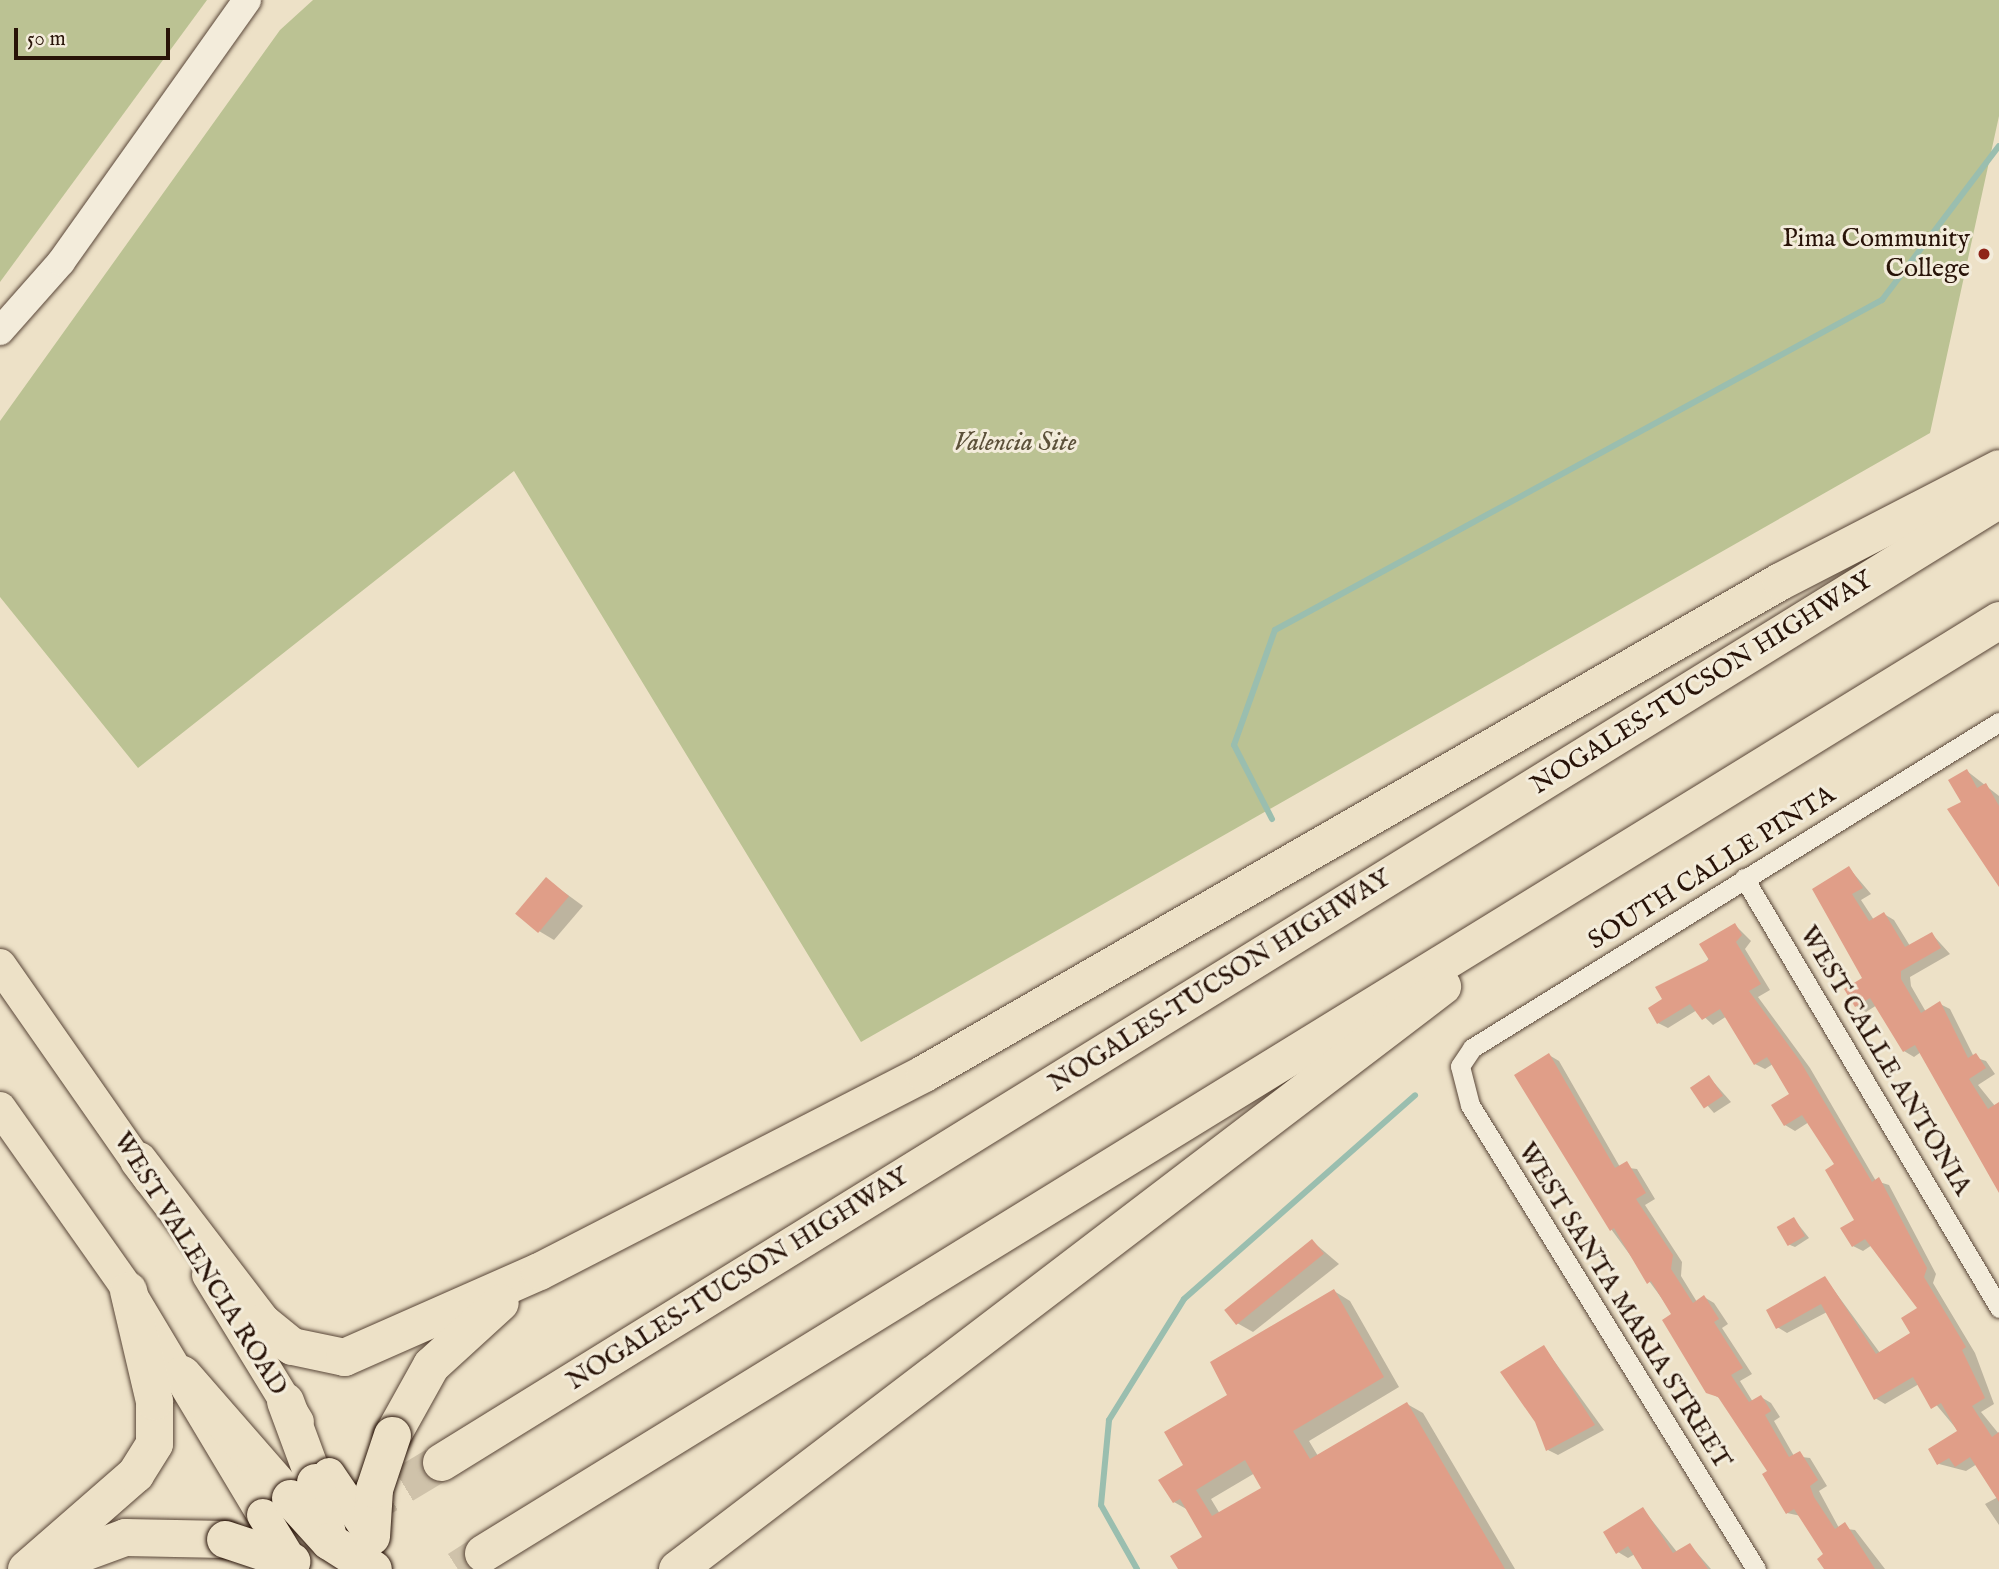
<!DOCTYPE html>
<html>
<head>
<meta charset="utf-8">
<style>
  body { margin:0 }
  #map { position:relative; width:1999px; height:1569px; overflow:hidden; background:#ede1c7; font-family:"IM FELL English",serif }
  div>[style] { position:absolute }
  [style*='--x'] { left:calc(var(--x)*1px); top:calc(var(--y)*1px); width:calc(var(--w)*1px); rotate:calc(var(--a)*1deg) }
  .green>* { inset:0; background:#bbc293 }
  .shadow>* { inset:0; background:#0003 }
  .stream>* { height:6px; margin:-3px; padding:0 3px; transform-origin:3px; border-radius:3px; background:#9abeaf }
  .building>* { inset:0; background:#e09e88; transform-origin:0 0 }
  .highway-tunnel>* { height:37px; margin-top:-18.5px; transform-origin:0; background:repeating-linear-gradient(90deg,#cfc2aa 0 37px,transparent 0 55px) }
  .roads { filter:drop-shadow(0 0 2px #594638) drop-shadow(0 0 2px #594638) }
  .street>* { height:19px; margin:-9.5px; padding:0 9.5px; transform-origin:9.5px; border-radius:9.5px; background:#f3ecdb }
  .secondary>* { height:28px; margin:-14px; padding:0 14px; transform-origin:14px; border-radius:14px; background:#f3ecdb }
  .primary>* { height:32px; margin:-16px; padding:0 16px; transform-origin:16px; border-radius:16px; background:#ede1c7 }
  .highway>* { height:37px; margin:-18.5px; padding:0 18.5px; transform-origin:18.5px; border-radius:18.5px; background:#ede1c7 }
  .bridges { filter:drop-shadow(0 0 2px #281308) drop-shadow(0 0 2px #281308) }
  .primary-bridge>* { height:32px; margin:-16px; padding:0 16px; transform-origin:16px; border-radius:16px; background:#ede1c7 }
  .highway-bridge>* { height:37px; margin:-18.5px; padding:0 18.5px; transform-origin:18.5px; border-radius:18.5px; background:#ede1c7 }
  .dots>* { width:19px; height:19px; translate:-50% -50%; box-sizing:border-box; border:4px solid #f3ecdb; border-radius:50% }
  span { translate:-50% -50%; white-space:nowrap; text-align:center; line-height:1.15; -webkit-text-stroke:6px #f3ecdb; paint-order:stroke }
  .poi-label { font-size:26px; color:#281308 }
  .right { translate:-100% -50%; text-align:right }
  .park-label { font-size:26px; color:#5b5039; font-style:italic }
  .street-label { font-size:26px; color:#281308 }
  .scale { position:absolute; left:14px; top:28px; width:156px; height:32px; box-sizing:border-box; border:4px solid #281308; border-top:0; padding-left:9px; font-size:21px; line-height:24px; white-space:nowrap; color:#281308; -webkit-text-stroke:5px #f3ecdb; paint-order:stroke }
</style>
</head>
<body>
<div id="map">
  <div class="green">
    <i style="clip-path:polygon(0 0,207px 0,0 282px)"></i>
    <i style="clip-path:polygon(313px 0,1999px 0,1999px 116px,1930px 433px,861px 1042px,514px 471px,138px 768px,0 597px,0 421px,280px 30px)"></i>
  </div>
  <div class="shadow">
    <i style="clip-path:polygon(1967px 771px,1999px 796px,1999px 884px,1963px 802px)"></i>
    <i style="clip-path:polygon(1849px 868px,1871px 894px,1861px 900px,1874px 920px,1884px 914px,1894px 920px,1910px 946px,1932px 934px,1950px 954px,1910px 977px,1911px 986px,1926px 1012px,1940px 1004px,1950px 1009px,1974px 1057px,1986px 1061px,1995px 1074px,1978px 1085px,1999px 1111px,1999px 1186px,1921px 1052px,1914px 1057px,1904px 1051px,1877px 1005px,1866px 1012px,1856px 1006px,1865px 978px,1815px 889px)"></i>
    <i style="clip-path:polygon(546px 879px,583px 906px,554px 940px,539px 931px)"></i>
    <i style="clip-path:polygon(1735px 925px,1751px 941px,1745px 949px,1770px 990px,1758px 997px,1810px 1068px,1876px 1181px,1889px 1185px,1936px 1274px,1933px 1283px,1975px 1353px,1994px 1404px,1981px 1412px,1999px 1434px,1999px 1525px,1985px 1504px,1998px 1497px,1977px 1464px,1966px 1471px,1939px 1464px,1959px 1432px,1919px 1384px,1885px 1404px,1875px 1398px,1827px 1312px,1787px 1333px,1777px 1327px,1825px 1278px,1880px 1353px,1912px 1333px,1920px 1309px,1872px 1245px,1863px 1251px,1853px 1246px,1857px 1220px,1836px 1164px,1809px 1122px,1795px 1131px,1785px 1125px,1792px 1094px,1773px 1064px,1765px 1069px,1755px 1064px,1727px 1016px,1713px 1025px,1697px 1010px,1668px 1028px,1658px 1023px)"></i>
    <i style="clip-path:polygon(1549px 1055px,1559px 1061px,1620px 1167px,1637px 1169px,1655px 1199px,1645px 1205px,1682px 1262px,1681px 1276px,1697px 1302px,1704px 1297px,1714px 1303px,1728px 1324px,1722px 1328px,1752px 1374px,1740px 1381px,1753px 1402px,1761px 1397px,1771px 1403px,1780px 1417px,1774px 1421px,1794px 1456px,1810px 1458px,1827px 1486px,1819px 1491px,1839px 1528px,1855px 1530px,1885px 1569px,1833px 1569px,1801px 1516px,1787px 1513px,1770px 1471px,1721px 1399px,1707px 1391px,1674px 1315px,1611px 1229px)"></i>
    <i style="clip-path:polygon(1709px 1077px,1731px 1102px,1714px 1113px,1692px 1088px)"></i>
    <i style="clip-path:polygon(1794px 1219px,1809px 1238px,1795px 1247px,1790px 1245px)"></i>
    <i style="clip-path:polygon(1312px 1241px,1339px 1264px,1253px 1332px,1237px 1323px)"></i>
    <i style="clip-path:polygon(evenodd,1334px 1291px,1350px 1301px,1399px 1387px,1309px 1441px,1318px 1456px,1407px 1404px,1423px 1413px,1515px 1569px,1180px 1569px,1205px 1538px,1188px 1510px,1174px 1502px,1186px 1465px,1229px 1395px,1334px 1291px,1255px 1473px,1264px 1488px,1220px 1514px,1211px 1499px,1255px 1473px)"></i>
    <i style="clip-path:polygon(1544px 1347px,1604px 1430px,1558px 1455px,1548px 1450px)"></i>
    <i style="clip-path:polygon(1643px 1509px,1677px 1552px,1690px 1545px,1711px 1569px,1644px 1569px,1635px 1554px,1628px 1558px,1618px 1552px)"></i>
  </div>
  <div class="stream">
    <i style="--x:1272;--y:819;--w:83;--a:-117.2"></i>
    <i style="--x:1234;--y:745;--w:122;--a:-70.4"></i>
    <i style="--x:1275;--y:630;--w:691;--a:-28.53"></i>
    <i style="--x:1882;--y:300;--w:193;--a:-52.8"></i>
    <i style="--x:1137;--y:1569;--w:73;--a:-119.4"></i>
    <i style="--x:1101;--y:1505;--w:85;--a:-84.6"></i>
    <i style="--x:1109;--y:1420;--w:142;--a:-58.2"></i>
    <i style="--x:1184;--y:1299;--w:308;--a:-41.4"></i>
  </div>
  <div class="building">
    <i style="clip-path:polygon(1967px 769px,1977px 788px,1986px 783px,1999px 806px,1999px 887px,1947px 809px,1961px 802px,1948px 780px)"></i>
    <i style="clip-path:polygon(1849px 866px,1863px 888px,1852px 894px,1869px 921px,1884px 912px,1905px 947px,1932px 932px,1941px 948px,1901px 971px,1901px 979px,1921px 1013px,1940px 1001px,1968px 1058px,1976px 1053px,1986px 1068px,1969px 1079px,1988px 1109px,1999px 1102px,1999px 1193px,1915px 1045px,1903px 1052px,1870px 998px,1855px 1007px,1844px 989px,1862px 978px,1812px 889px)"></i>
    <i style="left:546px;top:877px;width:30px;height:48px;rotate:40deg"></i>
    <i style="clip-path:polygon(1735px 923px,1742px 935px,1736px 942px,1761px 984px,1749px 991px,1800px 1061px,1872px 1182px,1879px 1177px,1927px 1268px,1924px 1277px,1966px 1347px,1962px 1350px,1985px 1398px,1972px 1406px,1992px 1437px,1999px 1432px,1999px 1502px,1970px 1457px,1955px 1467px,1949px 1458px,1937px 1465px,1928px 1449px,1957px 1431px,1941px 1403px,1931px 1409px,1913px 1377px,1874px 1400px,1821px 1304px,1776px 1329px,1766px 1310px,1825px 1276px,1876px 1354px,1910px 1333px,1901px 1318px,1917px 1308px,1865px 1239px,1852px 1247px,1840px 1228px,1854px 1220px,1825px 1170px,1834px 1164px,1802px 1115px,1784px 1126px,1771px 1105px,1789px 1094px,1767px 1057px,1754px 1065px,1720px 1009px,1702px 1020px,1690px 1004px,1657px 1024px,1648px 1008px,1662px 999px,1655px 987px,1709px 960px,1699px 944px)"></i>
    <i style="clip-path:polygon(1549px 1053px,1615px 1168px,1627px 1161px,1646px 1193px,1636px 1199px,1673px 1255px,1671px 1269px,1693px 1303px,1704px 1295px,1719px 1319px,1714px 1322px,1743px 1368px,1731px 1375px,1749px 1402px,1761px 1395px,1771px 1411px,1765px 1415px,1789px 1457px,1800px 1451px,1818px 1480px,1810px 1486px,1814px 1497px,1835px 1529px,1845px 1522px,1875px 1569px,1824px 1569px,1817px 1559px,1823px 1554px,1794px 1509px,1786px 1514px,1762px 1474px,1767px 1471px,1718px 1397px,1706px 1393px,1662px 1320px,1671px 1314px,1651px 1281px,1647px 1284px,1614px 1228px,1610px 1231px,1514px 1075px)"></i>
    <i style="left:1709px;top:1075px;width:25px;height:23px;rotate:56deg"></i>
    <i style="left:1794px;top:1217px;width:22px;height:20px;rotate:60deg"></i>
    <i style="left:1312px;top:1239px;width:19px;height:113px;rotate:51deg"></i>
    <i style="clip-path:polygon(evenodd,1334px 1289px,1384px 1377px,1293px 1431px,1310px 1459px,1407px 1402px,1505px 1569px,1178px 1569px,1170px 1556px,1202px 1537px,1180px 1499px,1173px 1503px,1158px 1480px,1183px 1465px,1164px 1432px,1227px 1395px,1210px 1362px,1334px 1289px,1245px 1460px,1261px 1488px,1212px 1516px,1196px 1490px,1245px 1460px)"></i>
    <i style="clip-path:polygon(1544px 1345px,1595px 1425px,1546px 1451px,1535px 1422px,1500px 1372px)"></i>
    <i style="clip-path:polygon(1643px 1507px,1673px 1553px,1690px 1543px,1708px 1569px,1642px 1569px,1628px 1546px,1616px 1554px,1603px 1532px)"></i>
  </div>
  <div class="highway-tunnel">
    <i style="--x:262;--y:1569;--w:209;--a:-30.9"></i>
    <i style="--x:458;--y:1569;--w:30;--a:-33"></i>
  </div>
  <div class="roads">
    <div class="street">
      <i style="--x:1744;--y:878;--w:500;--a:59.3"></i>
      <i style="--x:1756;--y:1569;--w:545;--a:-121.65"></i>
      <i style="--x:1470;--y:1105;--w:40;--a:-104.4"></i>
      <i style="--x:1460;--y:1066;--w:22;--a:-56"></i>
      <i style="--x:1472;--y:1048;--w:620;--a:-31.74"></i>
    </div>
    <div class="secondary">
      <i style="--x:0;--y:331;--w:92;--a:-48.5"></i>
      <i style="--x:61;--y:262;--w:321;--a:-54.6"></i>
    </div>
    <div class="primary">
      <i style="--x:0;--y:965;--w:262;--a:55.1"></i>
      <i style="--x:0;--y:1108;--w:220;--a:54.8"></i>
      <i style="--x:127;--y:1288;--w:265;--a:59.1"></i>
      <i style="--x:208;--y:1275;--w:172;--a:58.5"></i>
    </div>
    <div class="highway">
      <i style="--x:138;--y:1160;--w:204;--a:52.6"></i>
      <i style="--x:262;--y:1322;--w:38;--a:39"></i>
      <i style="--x:292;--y:1346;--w:53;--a:11.9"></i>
      <i style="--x:344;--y:1357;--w:213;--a:-23.8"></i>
      <i style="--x:539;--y:1271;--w:433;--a:-27.2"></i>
      <i style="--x:924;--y:1073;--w:987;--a:-29.89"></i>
      <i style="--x:1780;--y:581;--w:246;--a:-27.3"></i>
      <i style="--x:182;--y:1374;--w:164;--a:48.9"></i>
      <i style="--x:285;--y:1401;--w:86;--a:69.7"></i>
      <i style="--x:392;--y:1435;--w:80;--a:-60.9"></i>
      <i style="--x:431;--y:1365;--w:93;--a:-42.4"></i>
      <i style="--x:441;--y:1462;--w:1832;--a:-31.72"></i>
      <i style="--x:483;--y:1553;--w:1780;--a:-31.61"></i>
      <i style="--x:46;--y:1566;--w:84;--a:-20.2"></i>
      <i style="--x:125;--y:1537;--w:100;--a:1.1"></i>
      <i style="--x:26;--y:1569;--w:145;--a:-41.1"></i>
      <i style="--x:135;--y:1474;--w:36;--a:-58"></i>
      <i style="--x:154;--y:1443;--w:42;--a:-90"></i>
      <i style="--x:154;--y:1401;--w:114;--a:-103.2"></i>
      <i style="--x:677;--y:1569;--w:962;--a:-37.31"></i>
    </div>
  </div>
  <div class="bridges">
    <div class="primary-bridge">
      <i style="--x:329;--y:1474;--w:75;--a:55.9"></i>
      <i style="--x:263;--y:1515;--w:54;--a:58.7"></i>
    </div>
    <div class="highway-bridge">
      <i style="--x:315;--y:1482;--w:57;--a:76.7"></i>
      <i style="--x:290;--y:1498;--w:58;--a:47.8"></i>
      <i style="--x:329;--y:1541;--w:52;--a:32.5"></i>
      <i style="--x:371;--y:1536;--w:47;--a:-86.3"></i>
      <i style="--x:374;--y:1489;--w:57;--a:-71.6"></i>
      <i style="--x:225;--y:1539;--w:70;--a:18.4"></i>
    </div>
  </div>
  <div class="dots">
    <i style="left:1984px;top:254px;background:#8f2418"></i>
  </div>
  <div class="poi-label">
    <span class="right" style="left:1970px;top:254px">Pima Community<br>College</span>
  </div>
  <div class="park-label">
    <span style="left:1015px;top:443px">Valencia Site</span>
  </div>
  <div class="street-label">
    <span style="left:1702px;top:683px;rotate:-32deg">NOGALES–TUCSON HIGHWAY</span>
    <span style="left:1712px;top:868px;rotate:-32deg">SOUTH CALLE PINTA</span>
    <span style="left:1220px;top:981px;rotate:-32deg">NOGALES–TUCSON HIGHWAY</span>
    <span style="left:1885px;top:1061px;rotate:59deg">WEST CALLE ANTONIA</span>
    <span style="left:200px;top:1264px;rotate:58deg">WEST VALENCIA ROAD</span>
    <span style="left:738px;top:1279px;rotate:-32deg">NOGALES–TUCSON HIGHWAY</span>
    <span style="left:1624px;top:1306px;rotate:58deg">WEST SANTA MARIA STREET</span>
  </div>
  <div class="scale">50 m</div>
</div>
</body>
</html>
